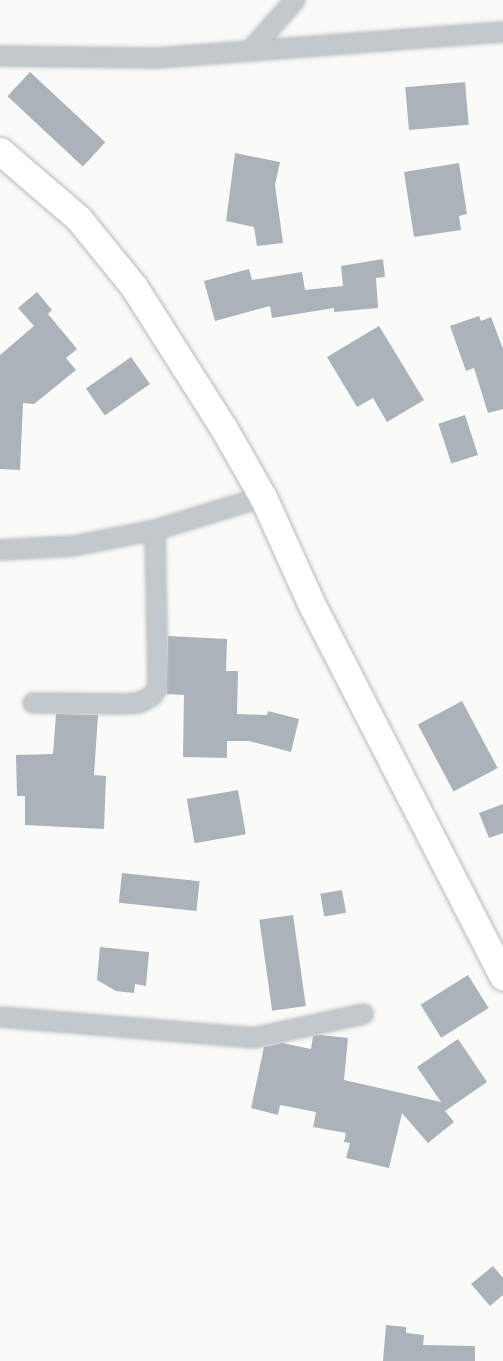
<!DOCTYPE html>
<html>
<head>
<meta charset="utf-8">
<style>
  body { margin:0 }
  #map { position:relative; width:503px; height:1361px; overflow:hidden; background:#fafaf8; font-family:Lato,sans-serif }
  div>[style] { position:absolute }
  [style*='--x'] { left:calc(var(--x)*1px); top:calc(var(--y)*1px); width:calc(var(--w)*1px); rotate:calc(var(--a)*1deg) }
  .building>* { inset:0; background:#aab3b9; transform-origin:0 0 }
  .roads { filter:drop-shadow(0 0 2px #b5babe) drop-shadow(0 0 2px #b5babe) }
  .street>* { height:18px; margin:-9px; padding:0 9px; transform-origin:9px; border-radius:9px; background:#c3c8cc }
  .primary>* { height:27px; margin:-13.5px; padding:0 13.5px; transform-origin:13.5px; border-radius:13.5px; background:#fff }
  span { translate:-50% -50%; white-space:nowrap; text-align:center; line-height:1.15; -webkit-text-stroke:6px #fff; paint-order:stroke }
</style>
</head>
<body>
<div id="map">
  <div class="building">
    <i style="left:30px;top:72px;width:103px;height:33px;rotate:43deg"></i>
    <i style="left:465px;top:82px;width:43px;height:60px;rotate:85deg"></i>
    <i style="clip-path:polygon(235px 153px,280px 162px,275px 185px,283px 243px,257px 246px,254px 227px,226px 221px)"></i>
    <i style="clip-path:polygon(459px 163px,467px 214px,459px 216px,461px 230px,414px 237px,404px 172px)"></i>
    <i style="clip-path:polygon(383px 259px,385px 277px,376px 278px,378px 308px,334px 312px,334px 308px,272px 318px,270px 306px,215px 321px,204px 281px,249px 269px,252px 280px,302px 272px,305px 290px,343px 286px,341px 266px)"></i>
    <i style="clip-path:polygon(37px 292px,52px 310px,48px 314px,77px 349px,66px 358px,76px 370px,34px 404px,23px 403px,20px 470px,0 469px,0 355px,34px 326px,18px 308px)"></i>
    <i style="clip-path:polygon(479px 316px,481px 321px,491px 317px,503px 349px,503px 409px,488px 413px,474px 368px,466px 371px,450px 326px)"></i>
    <i style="clip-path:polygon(379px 326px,424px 400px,387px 422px,373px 398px,357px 407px,327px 357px)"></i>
    <i style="left:131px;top:357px;width:33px;height:55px;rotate:55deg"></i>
    <i style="left:465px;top:415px;width:42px;height:28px;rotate:72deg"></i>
    <i style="clip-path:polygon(168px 636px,227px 639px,226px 671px,238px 671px,237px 714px,267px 715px,268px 711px,299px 719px,291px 752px,249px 741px,227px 741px,227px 758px,183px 757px,184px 695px,167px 694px)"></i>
    <i style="left:462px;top:701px;width:76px;height:50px;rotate:62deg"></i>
    <i style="clip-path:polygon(56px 714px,98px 715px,94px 775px,106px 776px,104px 829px,25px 825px,25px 796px,17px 796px,16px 755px,53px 754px)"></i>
    <i style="left:238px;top:790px;width:45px;height:52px;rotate:80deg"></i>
    <i style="clip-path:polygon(503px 804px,503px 833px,489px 838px,479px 813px)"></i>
    <i style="left:122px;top:873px;width:78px;height:30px;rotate:6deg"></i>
    <i style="left:342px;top:890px;width:23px;height:22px;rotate:80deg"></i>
    <i style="left:293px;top:915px;width:92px;height:34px;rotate:82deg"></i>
    <i style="clip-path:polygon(100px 947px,149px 952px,146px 986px,135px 984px,134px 993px,116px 991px,97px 980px)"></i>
    <i style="left:468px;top:975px;width:39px;height:56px;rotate:58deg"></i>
    <i style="clip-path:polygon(321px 1035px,348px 1038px,344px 1080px,441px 1102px,417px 1067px,458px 1039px,487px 1082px,445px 1111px,454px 1122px,428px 1143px,402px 1113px,389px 1168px,346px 1158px,350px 1143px,344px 1142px,346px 1133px,313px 1127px,316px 1112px,280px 1105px,278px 1115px,251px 1108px,264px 1047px,282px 1043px,311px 1049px,313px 1036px)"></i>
    <i style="clip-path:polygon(493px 1266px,503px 1278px,503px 1295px,490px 1306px,471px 1284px)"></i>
    <i style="clip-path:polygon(386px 1325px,406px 1327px,406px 1333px,424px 1335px,423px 1345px,475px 1346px,475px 1361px,383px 1361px)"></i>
  </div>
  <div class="roads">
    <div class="street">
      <i style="--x:250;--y:51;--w:68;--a:-48.6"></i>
      <i style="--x:0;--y:56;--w:157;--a:0.7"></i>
      <i style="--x:157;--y:58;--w:347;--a:-4.3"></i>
      <i style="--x:0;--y:550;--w:73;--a:-3.1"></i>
      <i style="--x:73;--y:546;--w:84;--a:-11"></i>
      <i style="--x:33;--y:703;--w:91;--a:0.6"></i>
      <i style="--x:124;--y:704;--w:15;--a:-4"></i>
      <i style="--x:139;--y:703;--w:15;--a:-28"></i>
      <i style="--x:152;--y:696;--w:11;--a:-56"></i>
      <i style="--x:158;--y:687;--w:157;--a:-91.1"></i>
      <i style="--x:155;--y:530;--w:113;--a:-17"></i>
      <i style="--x:0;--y:1017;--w:254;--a:4.7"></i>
      <i style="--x:253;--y:1038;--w:113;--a:-12.3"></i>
    </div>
    <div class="primary">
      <i style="--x:0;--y:151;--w:104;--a:40.7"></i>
      <i style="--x:79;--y:219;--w:87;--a:51"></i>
      <i style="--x:134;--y:287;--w:166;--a:57.6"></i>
      <i style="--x:223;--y:427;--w:81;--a:60.3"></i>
      <i style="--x:263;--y:497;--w:116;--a:65.6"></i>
      <i style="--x:311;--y:603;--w:420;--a:62.8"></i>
    </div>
  </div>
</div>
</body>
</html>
